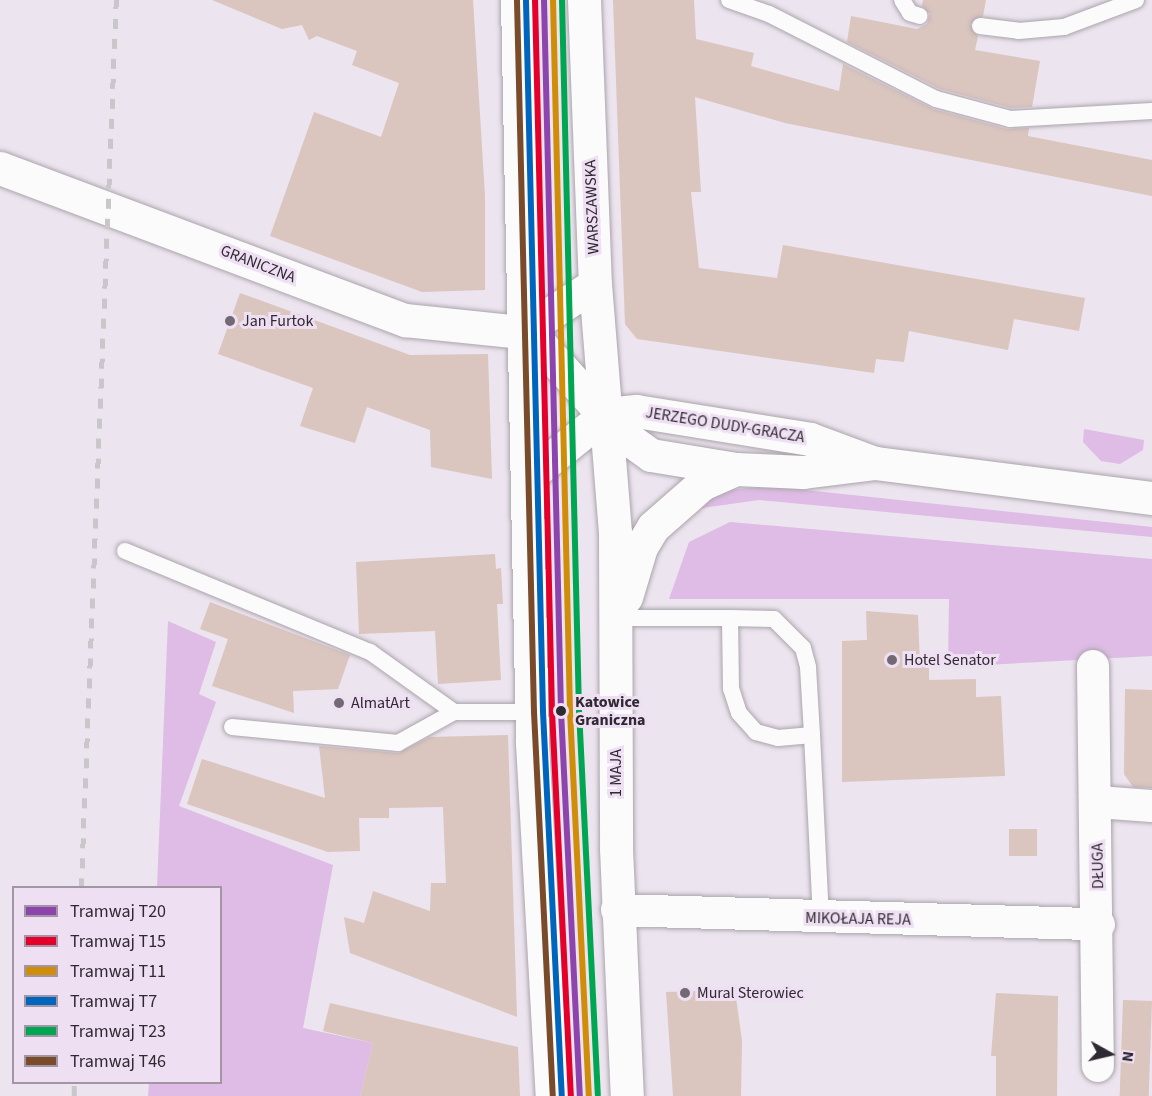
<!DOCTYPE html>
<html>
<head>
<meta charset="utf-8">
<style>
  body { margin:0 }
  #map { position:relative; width:1152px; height:1096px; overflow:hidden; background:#ece4ee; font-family:"Source Sans 3",sans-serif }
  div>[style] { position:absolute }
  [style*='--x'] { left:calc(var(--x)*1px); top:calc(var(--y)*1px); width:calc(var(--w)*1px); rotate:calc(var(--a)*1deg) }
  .green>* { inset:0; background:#debce5 }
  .building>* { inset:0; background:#dac5bf; transform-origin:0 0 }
  .roads { filter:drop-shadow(0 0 2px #aba4ac) drop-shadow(0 0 2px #aba4ac) }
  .service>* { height:16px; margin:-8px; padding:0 8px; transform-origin:8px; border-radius:8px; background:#fcfbfc }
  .minor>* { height:32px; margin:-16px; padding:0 16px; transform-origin:16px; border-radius:16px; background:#fcfbfc }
  .tertiary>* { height:33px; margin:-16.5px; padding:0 16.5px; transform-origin:16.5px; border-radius:16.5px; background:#fcfbfc }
  .rail>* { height:4.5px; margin-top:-2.25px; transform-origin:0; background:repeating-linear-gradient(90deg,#c9c7ca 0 10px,transparent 0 20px) }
  .tram-1>* { height:6px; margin:-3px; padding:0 3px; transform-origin:3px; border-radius:3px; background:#8e44ad }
  .tram-2>* { height:6px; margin:-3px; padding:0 3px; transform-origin:3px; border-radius:3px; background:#e4002b }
  .tram-3>* { height:6px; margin:-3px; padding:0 3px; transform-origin:3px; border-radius:3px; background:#cf8d0a }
  .tram-4>* { height:6px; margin:-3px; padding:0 3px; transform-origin:3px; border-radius:3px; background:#0065bd }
  .tram-5>* { height:6px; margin:-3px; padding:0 3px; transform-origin:3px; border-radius:3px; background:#00a651 }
  .tram-6>* { height:6px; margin:-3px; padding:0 3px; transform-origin:3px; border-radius:3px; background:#7a4b2a }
  .dots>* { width:16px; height:16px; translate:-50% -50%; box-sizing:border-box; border:3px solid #efdff3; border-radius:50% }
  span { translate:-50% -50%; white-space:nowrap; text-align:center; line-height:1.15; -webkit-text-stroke:6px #efdff3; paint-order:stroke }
  .street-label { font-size:16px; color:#2f2931 }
  .poi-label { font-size:16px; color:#2f2931 }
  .left { translate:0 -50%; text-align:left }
  .stop-label { font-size:16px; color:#2f2931; font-weight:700 }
  .legend { position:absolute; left:12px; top:886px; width:210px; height:198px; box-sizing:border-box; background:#efdff3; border:2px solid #a296a5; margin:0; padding:8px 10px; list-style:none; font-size:18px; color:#2f2931 }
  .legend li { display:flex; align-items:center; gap:12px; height:30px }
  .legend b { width:30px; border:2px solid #a296a5 }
  .north { position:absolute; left:1080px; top:1024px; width:60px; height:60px; -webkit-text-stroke:4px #efdff3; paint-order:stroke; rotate:98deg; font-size:16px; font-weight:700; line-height:24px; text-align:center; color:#2f2931 }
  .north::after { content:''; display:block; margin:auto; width:21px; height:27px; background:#2f2931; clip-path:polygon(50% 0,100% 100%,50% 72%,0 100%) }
</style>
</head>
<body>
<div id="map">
  <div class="green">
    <i style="clip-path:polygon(1084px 429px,1144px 440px,1143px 450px,1120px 464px,1101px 461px,1083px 442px)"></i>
    <i style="clip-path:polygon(768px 486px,1152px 527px,1152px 537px,759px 500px,695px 509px,698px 503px,728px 490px)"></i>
    <i style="clip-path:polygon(730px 522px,1152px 559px,1152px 656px,948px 667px,949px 599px,669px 599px,689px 542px)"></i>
    <i style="clip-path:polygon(168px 621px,216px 642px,199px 694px,216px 702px,179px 806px,333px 865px,303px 1028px,373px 1043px,360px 1096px,148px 1096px,149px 1083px,220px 1082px,220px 888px,157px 887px)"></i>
  </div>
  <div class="building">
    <i style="clip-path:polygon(212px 0,473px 0,485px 196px,485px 290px,422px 292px,270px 236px,314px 112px,381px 137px,399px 83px,352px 65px,357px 51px,317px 36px,309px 40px,302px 25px,282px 29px)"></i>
    <i style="clip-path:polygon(613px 0,694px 0,696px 39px,754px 53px,751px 66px,839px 91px,843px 64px,933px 109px,1007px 129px,1029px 128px,1028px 136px,1152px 160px,1152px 196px,785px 123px,695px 97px,701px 192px,691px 192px,699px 268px,777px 278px,783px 245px,1085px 298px,1079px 331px,1014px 319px,1008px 350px,909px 331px,904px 362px,876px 359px,874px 373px,637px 339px,625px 324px)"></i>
    <i style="clip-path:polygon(923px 0,986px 0,983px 16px,970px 24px,978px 36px,975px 50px,1040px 61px,1032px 107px,1011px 108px,940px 89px,847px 42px,851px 16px,917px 29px,927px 24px,930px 14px,922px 6px)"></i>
    <i style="clip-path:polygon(240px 293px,410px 355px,488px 354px,492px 479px,431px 467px,430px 430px,367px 407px,355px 443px,300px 426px,313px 388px,218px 354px)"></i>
    <i style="clip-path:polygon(495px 554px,496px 569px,501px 568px,503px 604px,497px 604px,501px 680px,438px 684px,435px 631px,359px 634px,356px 562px)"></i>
    <i style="clip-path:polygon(210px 602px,350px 655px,338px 689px,293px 691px,294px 713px,212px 686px,228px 639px,200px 629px)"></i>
    <i style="clip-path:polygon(866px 611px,918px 615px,920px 666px,929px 666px,929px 680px,976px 679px,976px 697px,1001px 696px,1005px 776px,842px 782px,842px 641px,867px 640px)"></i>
    <i style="clip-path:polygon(1125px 689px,1152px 690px,1152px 788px,1133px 787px,1124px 774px)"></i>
    <i style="clip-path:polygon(508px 735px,517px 1017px,350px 953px,344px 917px,364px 923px,373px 891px,430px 911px,431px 883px,446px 883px,443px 807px,389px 808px,389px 818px,359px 818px,360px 851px,328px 852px,187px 804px,202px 759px,325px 798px,319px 746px,398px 753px,430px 737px)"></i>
    <i style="left:1037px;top:829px;width:27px;height:28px;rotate:90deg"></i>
    <i style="clip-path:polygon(735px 990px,742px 1041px,741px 1096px,673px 1096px,666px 992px)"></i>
    <i style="clip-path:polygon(996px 993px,1058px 996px,1057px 1096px,996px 1096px,996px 1056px,991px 1056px)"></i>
    <i style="left:1123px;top:1000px;width:29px;height:96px;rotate:2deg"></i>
    <i style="clip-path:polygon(330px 1003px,518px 1047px,520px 1096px,360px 1096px,373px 1043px,323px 1031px)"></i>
  </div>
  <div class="roads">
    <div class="service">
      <i style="--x:729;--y:0;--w:42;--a:19.3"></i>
      <i style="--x:769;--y:14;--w:187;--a:27"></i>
      <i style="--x:936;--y:99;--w:77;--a:15.1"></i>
      <i style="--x:1010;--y:119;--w:142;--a:-3.2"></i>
      <i style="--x:902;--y:0;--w:15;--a:58"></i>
      <i style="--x:910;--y:13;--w:10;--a:17"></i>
      <i style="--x:980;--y:26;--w:39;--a:7"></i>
      <i style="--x:1019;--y:31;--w:45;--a:-5.1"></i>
      <i style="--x:1064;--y:27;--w:77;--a:-20.6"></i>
      <i style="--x:125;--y:551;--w:265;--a:22.4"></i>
      <i style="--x:370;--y:652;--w:103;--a:35.5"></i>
      <i style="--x:620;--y:618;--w:110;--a:0"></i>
      <i style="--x:730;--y:618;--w:44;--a:1.3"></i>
      <i style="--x:774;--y:619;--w:41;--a:45"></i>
      <i style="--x:803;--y:648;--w:20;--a:75"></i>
      <i style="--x:808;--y:667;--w:68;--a:86.6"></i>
      <i style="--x:812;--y:735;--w:34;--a:175"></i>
      <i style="--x:778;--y:738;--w:23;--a:-165"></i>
      <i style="--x:756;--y:732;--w:25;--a:-132"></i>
      <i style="--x:739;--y:713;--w:25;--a:-108"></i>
      <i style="--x:731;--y:689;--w:71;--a:-90.8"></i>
      <i style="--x:232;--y:727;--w:167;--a:5.5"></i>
      <i style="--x:398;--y:743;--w:64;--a:-29"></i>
      <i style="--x:454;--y:712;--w:77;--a:0"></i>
      <i style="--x:812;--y:735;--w:183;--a:87.2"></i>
    </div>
    <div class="minor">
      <i style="--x:1093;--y:666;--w:400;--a:89.3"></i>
      <i style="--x:1097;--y:802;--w:55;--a:4.2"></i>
      <i style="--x:617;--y:910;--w:482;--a:1.7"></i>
    </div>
    <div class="tertiary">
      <i style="--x:517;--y:0;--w:743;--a:88.84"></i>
      <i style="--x:532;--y:743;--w:354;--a:86.8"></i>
      <i style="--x:584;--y:0;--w:284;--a:87.8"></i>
      <i style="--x:595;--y:284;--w:249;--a:85.4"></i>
      <i style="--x:615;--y:532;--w:316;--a:89.8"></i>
      <i style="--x:616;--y:848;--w:248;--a:87.5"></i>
      <i style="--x:0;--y:168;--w:433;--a:20.6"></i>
      <i style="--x:405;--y:320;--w:118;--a:5.9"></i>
      <i style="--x:522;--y:332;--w:23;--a:34"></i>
      <i style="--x:541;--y:345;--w:117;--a:48.1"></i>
      <i style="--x:619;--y:432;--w:39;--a:36"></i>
      <i style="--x:651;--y:455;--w:86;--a:9.4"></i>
      <i style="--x:736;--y:469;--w:67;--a:2.6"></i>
      <i style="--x:803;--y:472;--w:73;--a:-7.1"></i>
      <i style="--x:522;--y:332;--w:87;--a:-33.3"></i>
      <i style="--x:528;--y:477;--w:100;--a:-38.9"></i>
      <i style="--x:606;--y:414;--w:30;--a:-6"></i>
      <i style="--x:636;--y:411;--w:176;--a:9.1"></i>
      <i style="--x:810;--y:439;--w:69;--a:20.3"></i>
      <i style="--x:875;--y:463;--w:279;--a:7.2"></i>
      <i style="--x:626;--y:597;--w:52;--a:-73.3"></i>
      <i style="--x:641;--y:547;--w:23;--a:-59"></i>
      <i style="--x:653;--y:527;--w:65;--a:-41.3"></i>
      <i style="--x:702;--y:484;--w:37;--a:-24"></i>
    </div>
  </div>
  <div class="rail">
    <i style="--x:81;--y:888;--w:889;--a:-87.74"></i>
    <i style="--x:74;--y:1096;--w:14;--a:-90"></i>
  </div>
  <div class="tram-1">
    <i style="--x:544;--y:0;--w:711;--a:88.63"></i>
    <i style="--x:561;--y:711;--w:385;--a:87.2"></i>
  </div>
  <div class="tram-2">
    <i style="--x:535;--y:0;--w:711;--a:88.63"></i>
    <i style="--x:552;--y:711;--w:385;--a:87.2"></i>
  </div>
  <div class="tram-3">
    <i style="--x:553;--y:0;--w:711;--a:88.63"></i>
    <i style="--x:570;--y:711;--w:385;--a:87.2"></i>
  </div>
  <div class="tram-4">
    <i style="--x:526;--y:1;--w:711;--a:88.63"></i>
    <i style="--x:543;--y:712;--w:384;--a:87.2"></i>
  </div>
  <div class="tram-5">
    <i style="--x:562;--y:0;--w:710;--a:88.63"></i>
    <i style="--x:579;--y:710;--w:385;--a:87.2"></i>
  </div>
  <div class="tram-6">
    <i style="--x:517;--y:1;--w:711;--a:88.63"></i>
    <i style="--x:534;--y:712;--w:384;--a:87.2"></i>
  </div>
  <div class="dots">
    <i style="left:230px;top:321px;background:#716a73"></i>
    <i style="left:892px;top:660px;background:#716a73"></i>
    <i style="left:339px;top:703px;background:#716a73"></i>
    <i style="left:561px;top:711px;background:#2f2931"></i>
    <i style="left:685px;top:993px;background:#716a73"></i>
  </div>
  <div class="street-label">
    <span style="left:592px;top:207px;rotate:-92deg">WARSZAWSKA</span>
    <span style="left:258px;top:264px;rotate:21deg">GRANICZNA</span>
    <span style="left:725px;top:425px;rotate:9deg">JERZEGO DUDY-GRACZA</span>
    <span style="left:616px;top:773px;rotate:-90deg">1 MAJA</span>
    <span style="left:1098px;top:866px;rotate:-91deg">DŁUGA</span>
    <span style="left:858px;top:919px;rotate:1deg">MIKOŁAJA REJA</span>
  </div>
  <div class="poi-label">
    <span class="left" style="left:242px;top:321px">Jan Furtok</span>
    <span class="left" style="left:904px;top:660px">Hotel Senator</span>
    <span class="left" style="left:351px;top:703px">AlmatArt</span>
    <span class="left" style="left:697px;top:993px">Mural Sterowiec</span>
  </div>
  <div class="stop-label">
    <span class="left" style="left:575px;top:711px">Katowice<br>Graniczna</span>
  </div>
  <ul class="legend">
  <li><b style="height:8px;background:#8e44ad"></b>Tramwaj T20</li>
  <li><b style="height:8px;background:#e4002b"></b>Tramwaj T15</li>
  <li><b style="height:8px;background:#cf8d0a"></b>Tramwaj T11</li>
  <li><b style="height:8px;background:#0065bd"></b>Tramwaj T7</li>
  <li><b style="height:8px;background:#00a651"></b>Tramwaj T23</li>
  <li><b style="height:8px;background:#7a4b2a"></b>Tramwaj T46</li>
  </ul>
  <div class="north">N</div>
</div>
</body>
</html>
